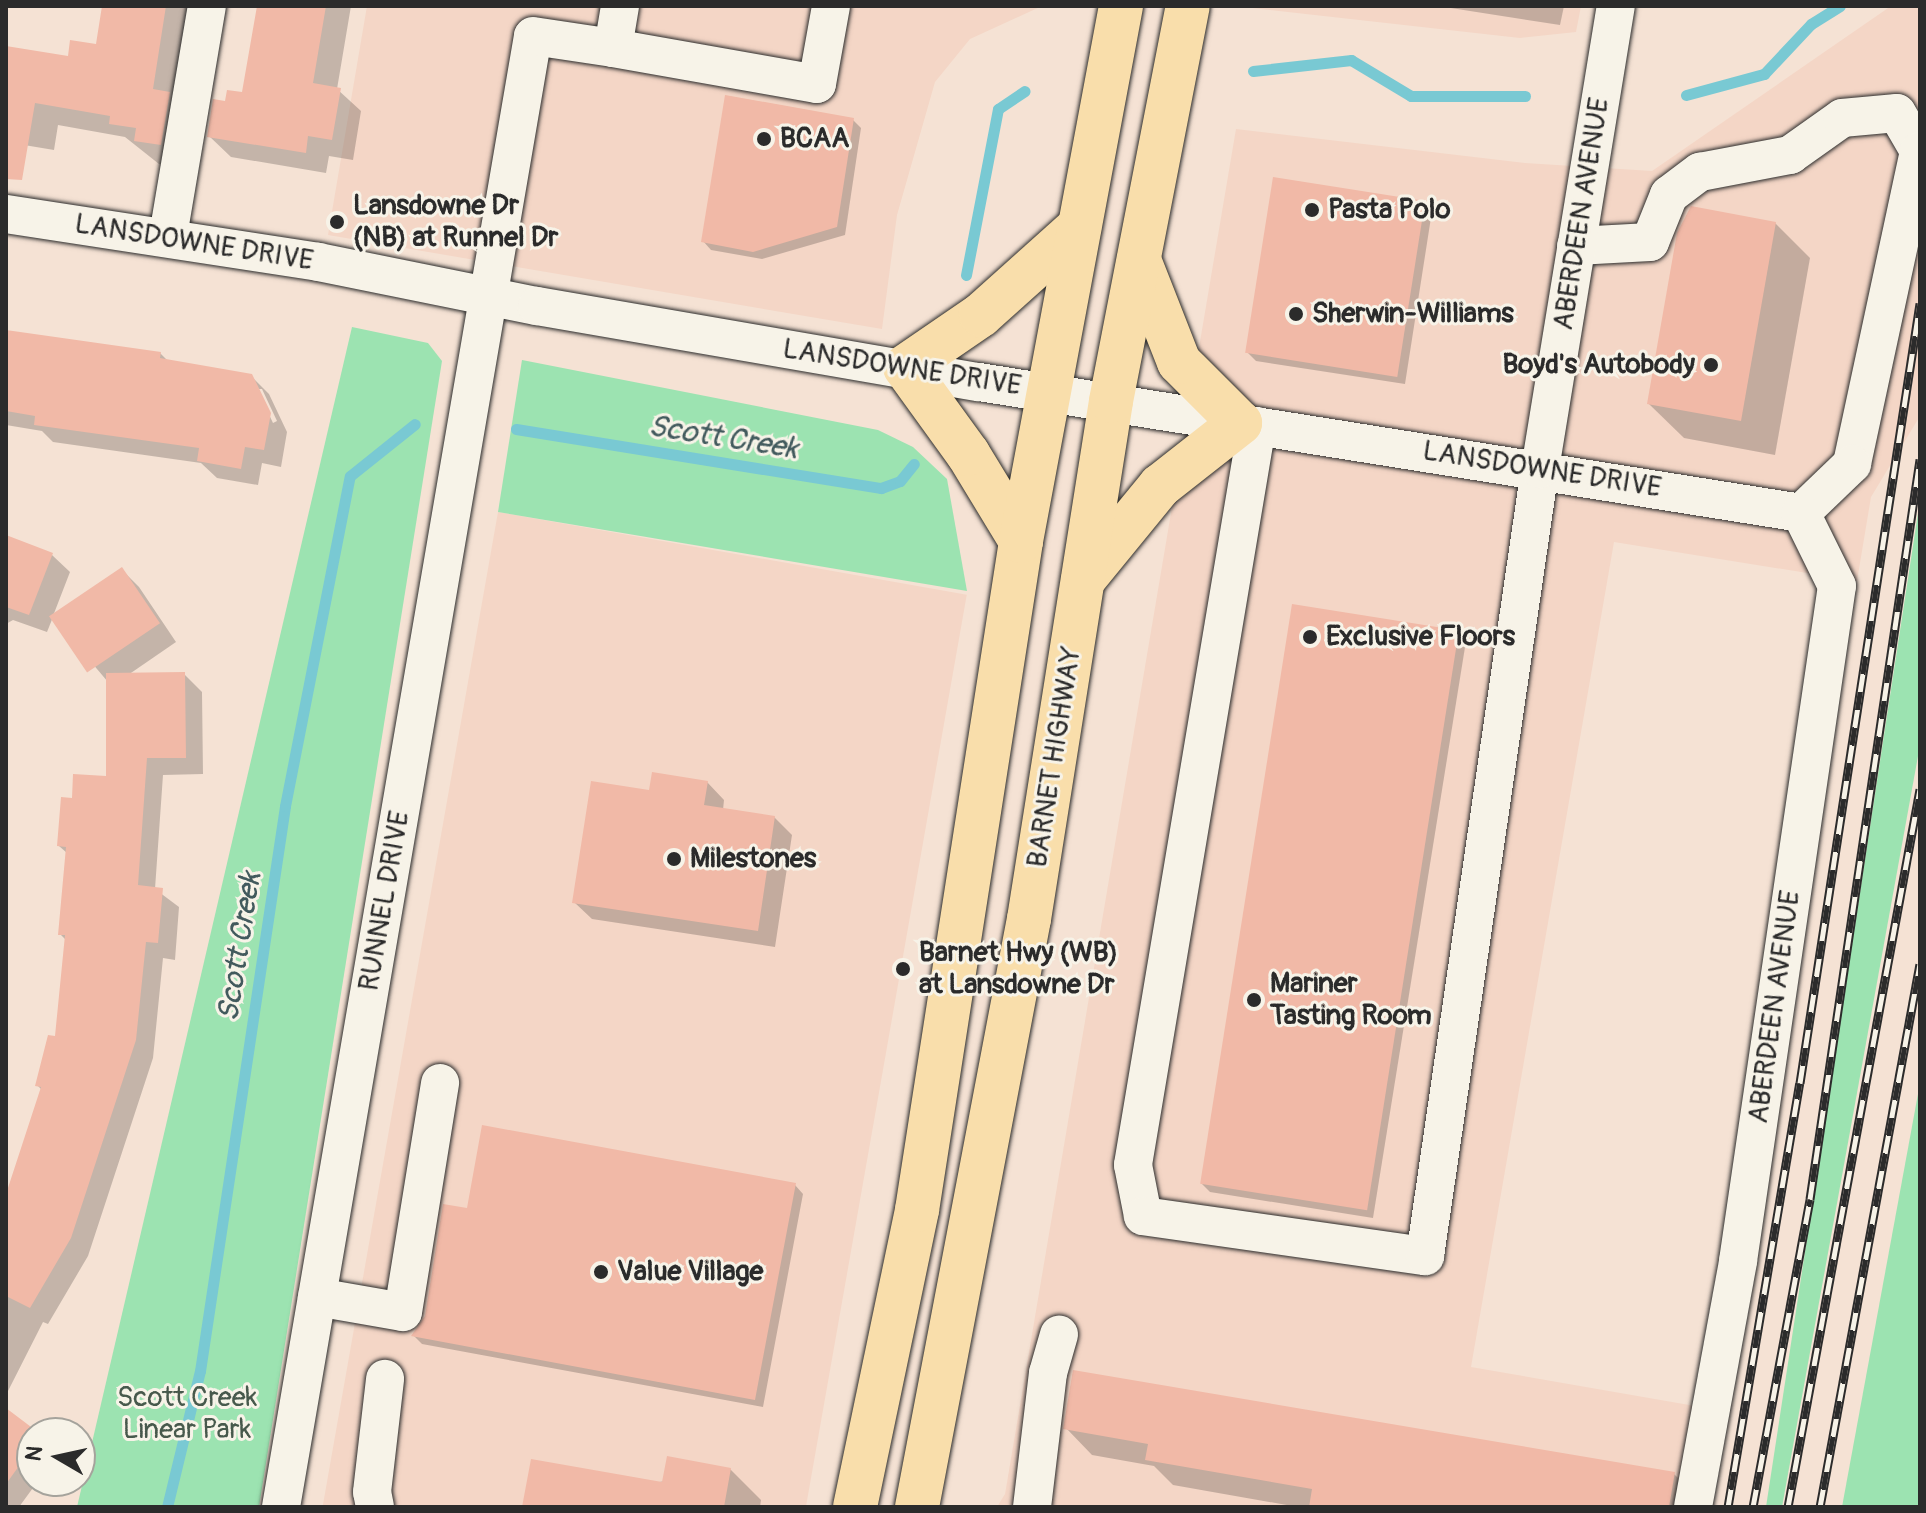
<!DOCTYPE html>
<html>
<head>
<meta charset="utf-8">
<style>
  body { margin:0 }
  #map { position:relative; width:1926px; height:1513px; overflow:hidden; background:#f5e2d4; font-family:Pangolin,sans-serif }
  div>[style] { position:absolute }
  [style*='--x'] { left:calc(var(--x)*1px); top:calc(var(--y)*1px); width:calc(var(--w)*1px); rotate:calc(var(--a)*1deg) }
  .built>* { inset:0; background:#f4d6c6; transform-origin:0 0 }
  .green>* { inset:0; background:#9ce3b1 }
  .shadow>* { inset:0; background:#0003 }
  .stream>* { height:11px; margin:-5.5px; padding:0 5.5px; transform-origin:5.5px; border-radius:5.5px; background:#79c9d3 }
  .building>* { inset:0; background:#f1b9a7; transform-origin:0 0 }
  .roads { filter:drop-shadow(0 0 2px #2b2b2b) drop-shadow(0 0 2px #2b2b2b) }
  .minor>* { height:38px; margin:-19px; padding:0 19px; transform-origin:19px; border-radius:19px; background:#f7f3e8 }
  .major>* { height:44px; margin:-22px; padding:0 22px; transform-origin:22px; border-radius:22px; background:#f9deab }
  .rail>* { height:9px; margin-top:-4.5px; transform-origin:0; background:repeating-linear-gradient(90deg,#f7f3e8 0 18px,#2b2b2b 0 36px); box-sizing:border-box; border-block:2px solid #2b2b2b }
  .dots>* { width:22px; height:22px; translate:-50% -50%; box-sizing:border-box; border:4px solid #f7f3e8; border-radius:50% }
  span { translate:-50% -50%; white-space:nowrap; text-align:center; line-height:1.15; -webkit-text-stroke:6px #f7f3e8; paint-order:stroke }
  .poi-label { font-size:28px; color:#2b2b2b; font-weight:700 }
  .left { translate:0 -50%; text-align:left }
  .right { translate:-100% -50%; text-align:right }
  .street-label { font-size:28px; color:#2b2b2b }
  .park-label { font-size:28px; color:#47594c }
  .water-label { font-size:30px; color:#425a5d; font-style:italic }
  .frame { position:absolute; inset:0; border:8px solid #2b2b2b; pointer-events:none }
  .north { position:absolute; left:16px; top:1417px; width:80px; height:80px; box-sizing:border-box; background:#f7f3e8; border:2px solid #a5a39c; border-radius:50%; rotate:279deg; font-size:22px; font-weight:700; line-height:32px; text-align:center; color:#2b2b2b }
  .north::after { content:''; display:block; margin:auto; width:28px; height:36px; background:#2b2b2b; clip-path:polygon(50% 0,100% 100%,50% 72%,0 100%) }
</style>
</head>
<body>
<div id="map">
  <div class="built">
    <i style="clip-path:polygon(367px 6px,1042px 6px,970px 39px,935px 82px,897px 215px,882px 329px,328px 235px)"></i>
    <i style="clip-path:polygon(1235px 6px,1581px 6px,1576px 32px,1520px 38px)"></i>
    <i style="clip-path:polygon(1891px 6px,1920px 6px,1920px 416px,1871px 497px,1857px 581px,1614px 542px,1471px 1367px,1695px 1406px,1676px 1507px,997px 1507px,1005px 1494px,1236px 129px,1525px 163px,1652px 171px)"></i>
    <i style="left:498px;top:512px;width:476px;height:1009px;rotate:10deg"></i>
  </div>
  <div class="green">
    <i style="clip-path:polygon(352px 327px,428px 343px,442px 361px,259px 1507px,77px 1507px)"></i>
    <i style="clip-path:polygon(522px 360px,878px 430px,913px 447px,947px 479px,967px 591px,498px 512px)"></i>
    <i style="clip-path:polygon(1920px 500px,1920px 745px,1782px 1507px,1766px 1507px)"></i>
    <i style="clip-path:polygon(1920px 1083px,1920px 1507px,1842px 1507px)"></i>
  </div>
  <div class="shadow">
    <i style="clip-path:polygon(104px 6px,203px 6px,184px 168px,159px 164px,125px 137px,58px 125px,54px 150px,6px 142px,6px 49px,69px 59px,98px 47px)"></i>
    <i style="clip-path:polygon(258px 6px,351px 6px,337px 89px,361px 111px,353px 160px,329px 156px,326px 173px,231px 157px,209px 136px,226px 104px,244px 94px)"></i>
    <i style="clip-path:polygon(1438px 6px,1564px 6px,1560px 25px)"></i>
    <i style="clip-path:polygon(853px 120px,861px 128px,845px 235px,762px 259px,711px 250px,703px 241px)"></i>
    <i style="clip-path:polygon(1424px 202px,1432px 211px,1405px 384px,1256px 361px,1247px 352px)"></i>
    <i style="clip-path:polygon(1775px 223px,1810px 258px,1775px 455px,1684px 438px,1649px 404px)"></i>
    <i style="clip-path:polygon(evenodd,6px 331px,160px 353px,169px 362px,251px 376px,269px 394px,287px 432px,281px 467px,262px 463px,258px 485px,217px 478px,201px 463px,53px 442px,42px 431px,6px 425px,6px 331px,257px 389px,262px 389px,277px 421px,273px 423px,257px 389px)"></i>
    <i style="clip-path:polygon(6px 538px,52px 555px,70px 572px,53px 616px,121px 569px,139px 587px,176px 642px,128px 675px,184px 674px,202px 692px,203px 774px,163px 775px,155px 889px,179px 907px,175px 960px,163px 958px,153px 1058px,88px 1256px,48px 1324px,43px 1322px,7px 1393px,6px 1200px,42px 1090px,37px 1085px,57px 1039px,66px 940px,60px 934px,67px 853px,59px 846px,74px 800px,108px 778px,108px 682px,53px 617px,47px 632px,13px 620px,6px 624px)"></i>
    <i style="clip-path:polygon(1458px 633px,1466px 641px,1373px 1218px,1210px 1192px,1201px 1183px)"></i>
    <i style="clip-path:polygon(707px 782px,724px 800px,723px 810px,774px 817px,792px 835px,775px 947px,592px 919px,574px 902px,651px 793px)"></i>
    <i style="clip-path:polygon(795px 1185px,803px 1194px,763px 1407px,422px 1344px,414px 1336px,427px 1316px,468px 1211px)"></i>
    <i style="clip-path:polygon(6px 1411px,36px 1433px,32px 1433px,32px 1481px,38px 1481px,19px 1507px,6px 1507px)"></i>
    <i style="clip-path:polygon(1066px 1428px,1674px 1474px,1700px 1500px,1699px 1507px,1298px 1507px,1173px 1485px,1154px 1466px,1092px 1455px)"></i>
    <i style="clip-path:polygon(730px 1469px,761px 1500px,760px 1507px,524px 1507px)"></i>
  </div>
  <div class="stream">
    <i style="--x:1253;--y:71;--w:99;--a:-6.4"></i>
    <i style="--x:1351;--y:60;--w:70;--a:31"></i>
    <i style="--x:1411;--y:96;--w:114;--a:0"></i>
    <i style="--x:1686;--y:95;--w:81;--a:-15.1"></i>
    <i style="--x:1764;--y:74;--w:69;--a:-46.8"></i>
    <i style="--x:1811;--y:24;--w:34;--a:-32"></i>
    <i style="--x:966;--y:275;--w:169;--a:-79.1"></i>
    <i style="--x:998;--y:109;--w:32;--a:-34"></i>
    <i style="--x:516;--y:429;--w:370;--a:9.2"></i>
    <i style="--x:881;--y:488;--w:20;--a:-20"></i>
    <i style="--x:900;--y:481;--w:22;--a:-51"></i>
    <i style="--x:167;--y:1507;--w:140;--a:-76.4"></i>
    <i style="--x:200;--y:1371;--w:571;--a:-81.44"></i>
    <i style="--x:285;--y:806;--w:336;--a:-78.9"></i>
    <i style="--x:350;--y:476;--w:83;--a:-38.7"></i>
  </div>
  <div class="building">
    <i style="clip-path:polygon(102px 6px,166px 6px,153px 89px,170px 92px,161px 145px,134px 141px,136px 128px,109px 124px,110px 116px,35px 103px,22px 180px,6px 179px,6px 46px,68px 56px,70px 40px,96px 44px)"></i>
    <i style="clip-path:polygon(257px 6px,326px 6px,313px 83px,341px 88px,332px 140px,308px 136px,306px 153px,207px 137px,213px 99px,225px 101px,227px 90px,242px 92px)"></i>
    <i style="clip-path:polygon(725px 95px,854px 118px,837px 227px,753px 252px,701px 242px)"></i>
    <i style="left:1273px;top:177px;width:154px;height:178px;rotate:9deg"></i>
    <i style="clip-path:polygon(1691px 206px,1776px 222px,1741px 421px,1647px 404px,1677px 233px)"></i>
    <i style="clip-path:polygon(6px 330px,161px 352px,160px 358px,252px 374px,271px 413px,264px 450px,245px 447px,241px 469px,197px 461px,199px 448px,34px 425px,35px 416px,6px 411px)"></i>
    <i style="clip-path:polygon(6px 535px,53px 553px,29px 615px,6px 607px)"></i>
    <i style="left:122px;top:567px;width:68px;height:88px;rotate:56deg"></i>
    <i style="left:1292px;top:604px;width:169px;height:587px;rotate:9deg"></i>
    <i style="clip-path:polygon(185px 672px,186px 758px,147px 758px,138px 885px,163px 888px,158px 943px,146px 942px,136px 1040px,71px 1238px,30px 1308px,6px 1296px,6px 1194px,41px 1087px,35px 1086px,48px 1035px,55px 1036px,65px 935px,58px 935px,66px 847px,57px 846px,61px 797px,72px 798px,73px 774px,106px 776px,106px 673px)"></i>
    <i style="clip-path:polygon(652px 772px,708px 781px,704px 805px,775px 816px,758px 931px,572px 903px,591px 781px,649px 790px)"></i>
    <i style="clip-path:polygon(482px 1125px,796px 1183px,755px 1400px,411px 1336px,425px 1316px,443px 1204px,467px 1208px)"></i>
    <i style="clip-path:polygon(1073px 1370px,1675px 1472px,1669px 1507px,1309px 1507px,1312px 1489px,1145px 1460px,1148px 1444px,1063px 1429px)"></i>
    <i style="clip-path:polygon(6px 1408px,39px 1433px,32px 1433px,32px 1448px,6px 1484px)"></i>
    <i style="clip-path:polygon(667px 1456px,731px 1468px,724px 1507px,522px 1507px,531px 1459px,662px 1482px)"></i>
  </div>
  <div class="roads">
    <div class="minor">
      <i style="--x:613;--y:48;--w:207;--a:10"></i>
      <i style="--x:817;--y:84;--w:79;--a:-79.8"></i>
      <i style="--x:6;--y:214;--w:316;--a:8.7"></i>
      <i style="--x:318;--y:262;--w:223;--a:11.4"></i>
      <i style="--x:537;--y:306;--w:448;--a:9.8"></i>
      <i style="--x:979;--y:382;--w:832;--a:9.05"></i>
      <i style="--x:168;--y:236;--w:233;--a:-80.4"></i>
      <i style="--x:1576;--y:246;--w:74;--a:-3.1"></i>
      <i style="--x:1650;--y:242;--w:51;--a:-68"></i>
      <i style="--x:1669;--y:195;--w:39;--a:-37"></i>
      <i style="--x:1700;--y:172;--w:92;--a:-10.7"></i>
      <i style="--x:1790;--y:155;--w:64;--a:-35.4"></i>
      <i style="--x:1842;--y:118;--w:55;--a:-5.2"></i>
      <i style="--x:1897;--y:113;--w:44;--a:59.9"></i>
      <i style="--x:1919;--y:151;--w:320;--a:102.1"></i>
      <i style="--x:1852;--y:464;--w:71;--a:136.1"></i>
      <i style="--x:1257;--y:426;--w:749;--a:99.53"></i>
      <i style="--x:1133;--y:1165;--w:52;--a:78.9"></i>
      <i style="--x:1143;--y:1216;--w:285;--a:8.1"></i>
      <i style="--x:1425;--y:1256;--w:795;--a:-81.69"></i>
      <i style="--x:1540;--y:469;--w:469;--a:-80.7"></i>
      <i style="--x:317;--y:1297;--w:87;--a:9.9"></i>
      <i style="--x:403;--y:1312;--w:232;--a:-80.8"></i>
      <i style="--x:281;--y:1507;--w:1492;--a:-80.28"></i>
      <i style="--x:533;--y:36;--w:81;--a:8.5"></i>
      <i style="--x:613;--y:48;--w:43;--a:-80.5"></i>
      <i style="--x:375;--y:1507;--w:15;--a:-101"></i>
      <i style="--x:372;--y:1492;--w:114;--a:-83.4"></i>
      <i style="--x:1032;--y:1507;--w:135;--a:-83.2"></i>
      <i style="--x:1048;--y:1373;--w:40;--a:-74"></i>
      <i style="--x:1693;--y:1507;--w:250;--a:-79.6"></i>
      <i style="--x:1738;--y:1261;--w:682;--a:-81.66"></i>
      <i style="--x:1837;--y:586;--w:81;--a:-116.3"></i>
    </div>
    <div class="major">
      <i style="--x:1021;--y:541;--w:102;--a:-121.3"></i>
      <i style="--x:968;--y:454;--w:107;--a:-125.9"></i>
      <i style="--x:905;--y:367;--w:92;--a:-34.4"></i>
      <i style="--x:981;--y:315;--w:132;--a:-41.9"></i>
      <i style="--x:1083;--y:580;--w:122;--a:-50.7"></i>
      <i style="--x:1160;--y:486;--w:102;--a:-38.2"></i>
      <i style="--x:1240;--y:423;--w:86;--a:-135"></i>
      <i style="--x:1179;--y:362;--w:110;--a:-111.4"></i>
      <i style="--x:855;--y:1507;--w:303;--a:-78.2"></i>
      <i style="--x:917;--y:1210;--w:677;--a:-81.16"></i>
      <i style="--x:1021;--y:541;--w:544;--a:-79.41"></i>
      <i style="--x:917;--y:1507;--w:599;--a:-79.22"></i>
      <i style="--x:1029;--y:919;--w:524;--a:-81"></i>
      <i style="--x:1111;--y:401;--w:402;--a:-79"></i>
    </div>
  </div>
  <div class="rail">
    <i style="--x:1728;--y:1507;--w:430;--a:-80.4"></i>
    <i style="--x:1800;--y:1083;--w:789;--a:-81.25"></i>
    <i style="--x:1753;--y:1507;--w:313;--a:-79.5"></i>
    <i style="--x:1810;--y:1199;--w:748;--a:-81.54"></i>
    <i style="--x:1788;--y:1507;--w:730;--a:-79.58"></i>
    <i style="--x:1820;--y:1507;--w:552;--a:-79.57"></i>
  </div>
  <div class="dots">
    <i style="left:764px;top:139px;background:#2b2b2b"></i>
    <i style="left:1312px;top:210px;background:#2b2b2b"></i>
    <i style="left:337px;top:222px;background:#2b2b2b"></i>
    <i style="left:1296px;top:314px;background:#2b2b2b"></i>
    <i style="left:1711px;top:365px;background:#2b2b2b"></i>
    <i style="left:1310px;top:637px;background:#2b2b2b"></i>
    <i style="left:674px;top:859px;background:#2b2b2b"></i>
    <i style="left:903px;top:969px;background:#2b2b2b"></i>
    <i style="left:1254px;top:1000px;background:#2b2b2b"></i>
    <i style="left:601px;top:1272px;background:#2b2b2b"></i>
  </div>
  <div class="poi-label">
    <span class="left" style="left:780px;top:139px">BCAA</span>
    <span class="left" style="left:353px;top:222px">Lansdowne Dr<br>(NB) at Runnel Dr</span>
    <span class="left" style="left:1328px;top:210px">Pasta Polo</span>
    <span class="left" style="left:1312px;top:314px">Sherwin-Williams</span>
    <span class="right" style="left:1695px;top:365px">Boyd's Autobody</span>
    <span class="left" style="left:1326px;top:637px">Exclusive Floors</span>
    <span class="left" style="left:690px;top:859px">Milestones</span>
    <span class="left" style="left:919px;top:969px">Barnet Hwy (WB)<br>at Lansdowne Dr</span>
    <span class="left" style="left:1270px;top:1000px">Mariner<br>Tasting Room</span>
    <span class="left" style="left:617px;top:1272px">Value Village</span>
  </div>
  <div class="street-label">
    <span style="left:1582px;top:214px;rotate:-81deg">ABERDEEN AVENUE</span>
    <span style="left:194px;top:243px;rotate:9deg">LANSDOWNE DRIVE</span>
    <span style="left:902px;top:368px;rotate:9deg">LANSDOWNE DRIVE</span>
    <span style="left:1542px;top:470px;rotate:9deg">LANSDOWNE DRIVE</span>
    <span style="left:1055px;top:757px;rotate:-81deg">BARNET HIGHWAY</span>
    <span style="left:385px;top:901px;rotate:-80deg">RUNNEL DRIVE</span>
    <span style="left:1775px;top:1007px;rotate:-82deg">ABERDEEN AVENUE</span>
  </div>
  <div class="park-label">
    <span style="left:187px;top:1414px">Scott Creek<br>Linear Park</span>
  </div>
  <div class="water-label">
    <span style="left:723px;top:438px;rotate:9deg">Scott Creek</span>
    <span style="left:240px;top:947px;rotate:-81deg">Scott Creek</span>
  </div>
  <div class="frame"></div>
  <div class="north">N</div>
</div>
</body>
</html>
